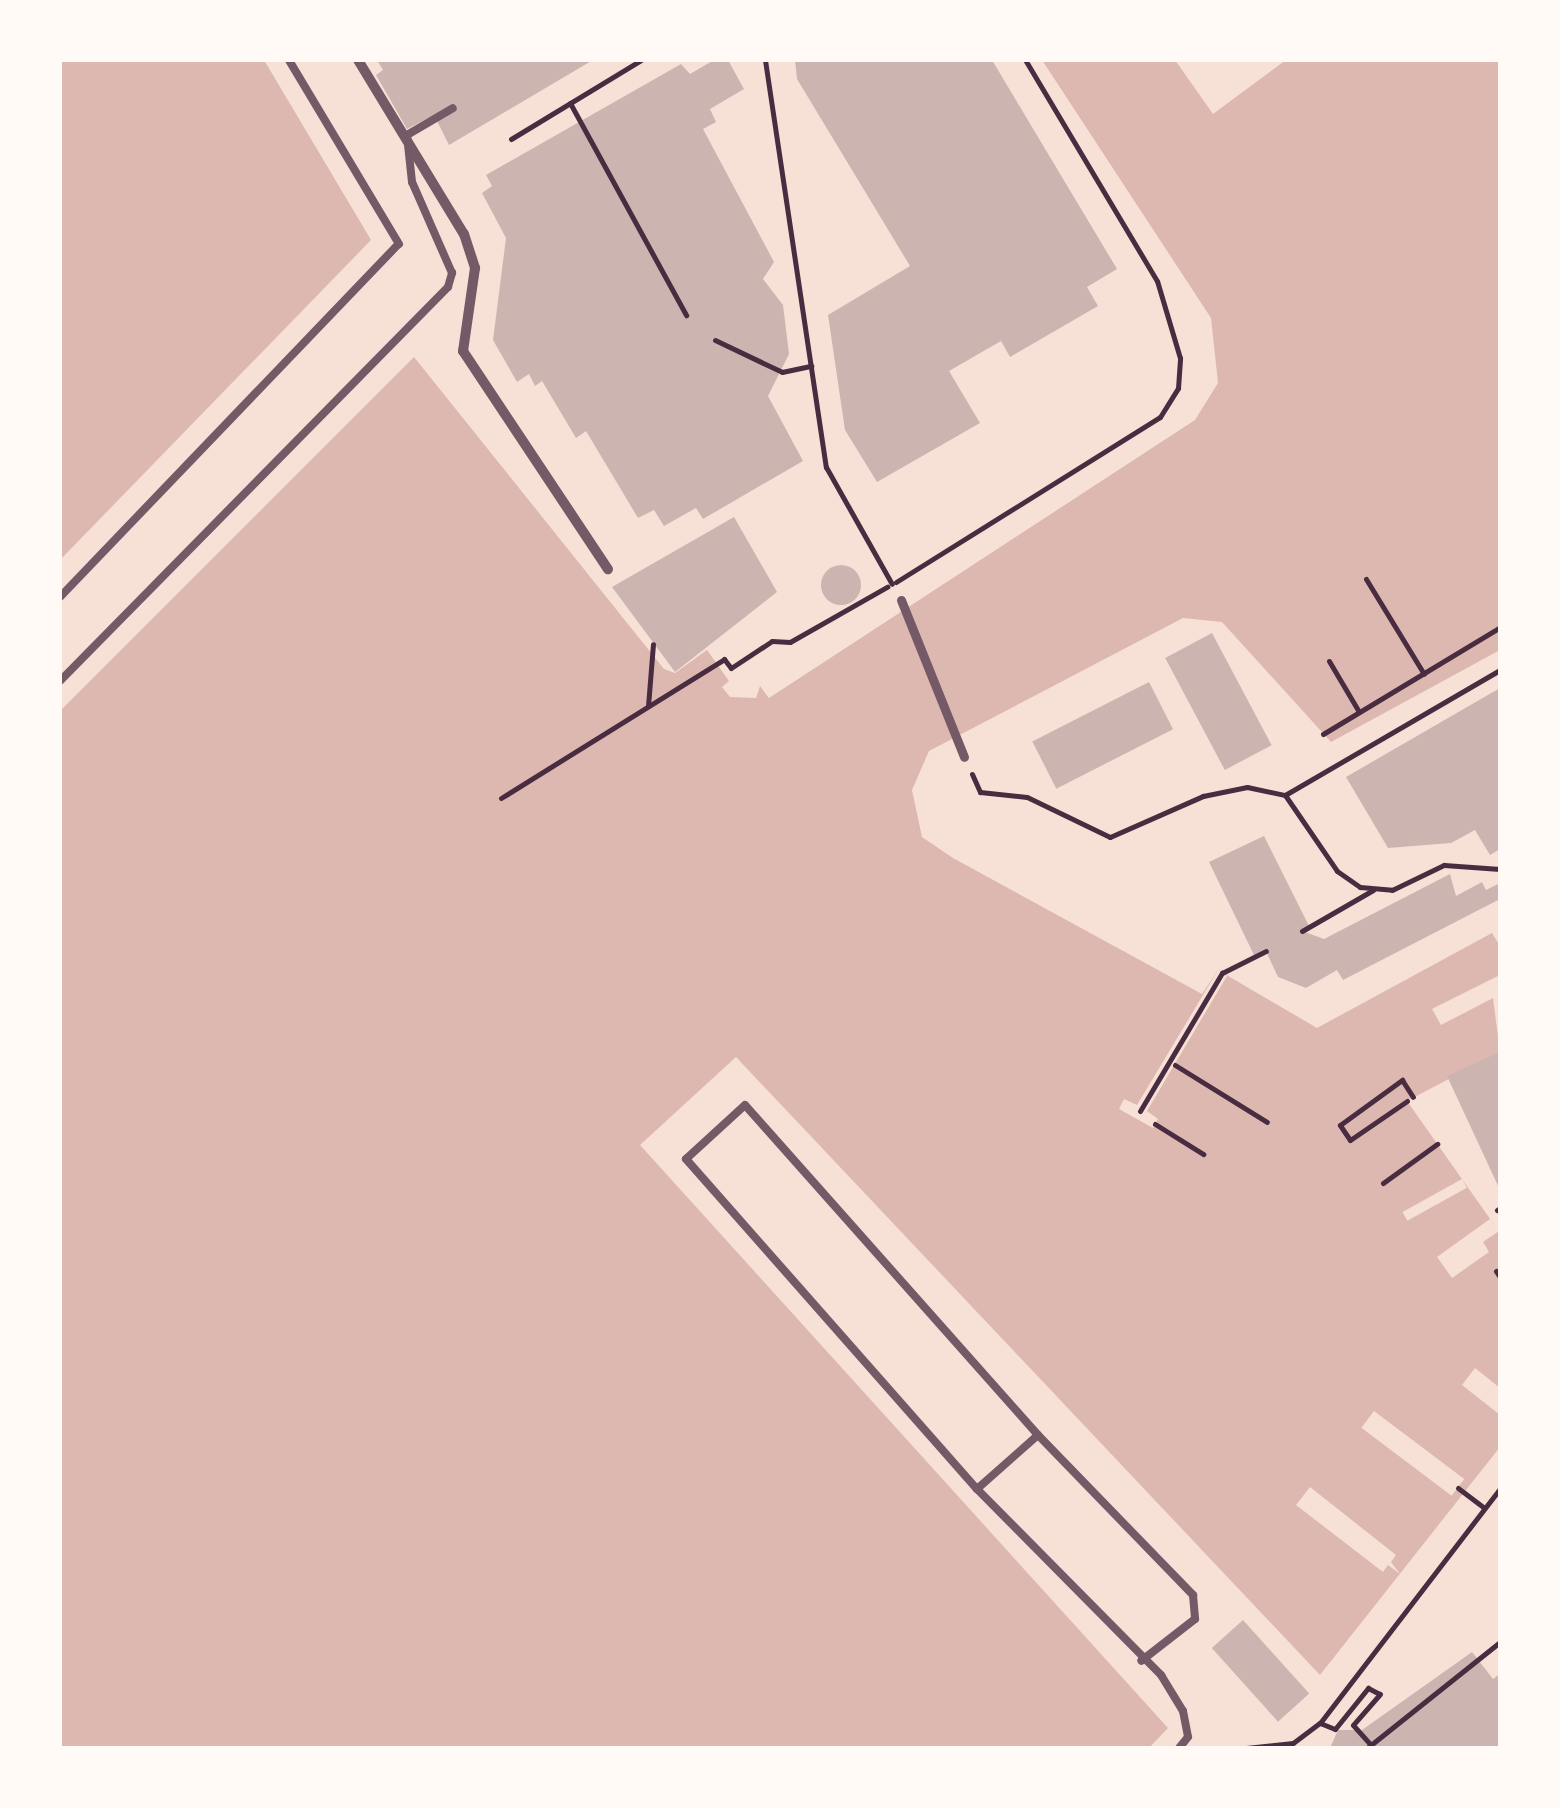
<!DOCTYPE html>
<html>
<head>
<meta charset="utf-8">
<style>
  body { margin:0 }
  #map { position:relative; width:1560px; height:1808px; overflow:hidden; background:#f7e1d7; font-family:"IBM Plex Sans",sans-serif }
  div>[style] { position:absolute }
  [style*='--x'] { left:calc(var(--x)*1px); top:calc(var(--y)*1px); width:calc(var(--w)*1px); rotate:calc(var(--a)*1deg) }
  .water>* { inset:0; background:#dcb8b0 }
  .pier>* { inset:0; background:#f7e1d7; transform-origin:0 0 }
  .building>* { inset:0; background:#ccb4b1; transform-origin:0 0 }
  .round { border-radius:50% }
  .path>* { height:5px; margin:-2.5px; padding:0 2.5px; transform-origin:2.5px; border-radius:2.5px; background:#4a2c40 }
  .service>* { height:8px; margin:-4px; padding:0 4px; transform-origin:4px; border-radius:4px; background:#755966 }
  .pedestrian>* { height:9px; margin:-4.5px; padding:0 4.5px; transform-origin:4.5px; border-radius:4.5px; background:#755966 }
  .minor>* { height:10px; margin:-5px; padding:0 5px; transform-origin:5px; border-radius:5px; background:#755966 }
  span { translate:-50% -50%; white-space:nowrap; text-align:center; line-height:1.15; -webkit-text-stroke:10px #fffaf5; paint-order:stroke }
  .frame { position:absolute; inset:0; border:62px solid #fffaf5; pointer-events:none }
</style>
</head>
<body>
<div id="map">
  <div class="water">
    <i style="clip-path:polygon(60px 60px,264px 60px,371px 240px,60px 560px)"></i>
    <i style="clip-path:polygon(1042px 60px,1175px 60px,1213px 114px,1286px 60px,1500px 60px,1500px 650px,1331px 742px,1222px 622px,1183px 618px,929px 751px,912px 790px,922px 837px,953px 858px,1202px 994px,1218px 970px,1317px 1028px,1492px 933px,1500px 946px,1500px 975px,1432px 1009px,1441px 1025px,1493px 998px,1500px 1052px,1407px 1101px,1500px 1233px,1500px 1447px,1320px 1675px,736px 1057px,640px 1145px,1168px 1728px,1149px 1748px,60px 1748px,60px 711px,414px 357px,664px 669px,675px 673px,707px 650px,729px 681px,722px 687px,730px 697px,756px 698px,760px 686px,769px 698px,1195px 420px,1218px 383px,1211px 318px)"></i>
  </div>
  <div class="pier">
    <i style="clip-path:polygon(1218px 970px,1227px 976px,1147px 1111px,1158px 1119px,1153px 1128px,1119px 1109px,1124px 1099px,1137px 1105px)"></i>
    <i style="left:1462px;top:1179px;width:10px;height:68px;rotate:61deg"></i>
    <i style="clip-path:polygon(1490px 1219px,1499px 1231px,1483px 1242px,1489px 1252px,1452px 1278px,1437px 1257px)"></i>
    <i style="clip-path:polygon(1475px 1368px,1500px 1388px,1500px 1415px,1462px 1385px)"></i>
    <i style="left:1374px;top:1411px;width:113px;height:21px;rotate:37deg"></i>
    <i style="clip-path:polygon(1310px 1487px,1396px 1555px,1391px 1562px,1400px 1574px,1388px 1565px,1383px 1572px,1296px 1505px)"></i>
  </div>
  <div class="building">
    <i style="clip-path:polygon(377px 60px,593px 60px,449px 145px,434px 115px,407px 129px,376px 75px,383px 70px)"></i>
    <i style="clip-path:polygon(714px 60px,728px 60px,744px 89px,710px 109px,716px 122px,703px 129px,774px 262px,763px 279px,783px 305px,789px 354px,768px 396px,803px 461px,703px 519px,696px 508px,664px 526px,654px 510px,638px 518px,586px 431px,576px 438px,542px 381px,535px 386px,529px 374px,517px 382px,493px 340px,506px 238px,482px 193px,492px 186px,486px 175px,681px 64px,690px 74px)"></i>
    <i style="clip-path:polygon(795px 60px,992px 60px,1117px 269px,1087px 287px,1098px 306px,1010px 357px,1001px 341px,949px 371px,980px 423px,877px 482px,845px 430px,828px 315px,910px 266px,797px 79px)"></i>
    <i style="clip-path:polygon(734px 517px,777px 592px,675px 672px,612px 587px)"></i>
    <i class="round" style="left:821px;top:565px;width:40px;height:40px"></i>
    <i style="left:1212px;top:633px;width:127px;height:53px;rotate:62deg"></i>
    <i style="left:1149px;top:682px;width:53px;height:131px;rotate:63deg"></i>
    <i style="clip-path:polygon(1500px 688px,1500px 849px,1490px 855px,1475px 830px,1451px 843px,1388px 848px,1346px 777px)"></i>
    <i style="clip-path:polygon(1264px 836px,1309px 926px,1302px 931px,1324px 939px,1450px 874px,1456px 896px,1482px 882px,1486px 890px,1500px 883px,1500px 899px,1343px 980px,1337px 970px,1306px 988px,1278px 977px,1265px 949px,1254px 955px,1209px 862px)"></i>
    <i style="clip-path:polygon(1500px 1052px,1500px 1190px,1447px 1076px)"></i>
    <i style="left:1243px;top:1620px;width:99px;height:42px;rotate:48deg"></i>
    <i style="clip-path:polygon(1472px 1652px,1493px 1679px,1500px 1674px,1500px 1748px,1330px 1748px,1338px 1730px,1362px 1730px)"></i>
  </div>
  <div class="path">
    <i style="--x:765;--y:60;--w:412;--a:81.5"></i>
    <i style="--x:826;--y:467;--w:134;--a:60.6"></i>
    <i style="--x:570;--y:103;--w:242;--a:61.3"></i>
    <i style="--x:511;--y:139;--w:152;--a:-31.3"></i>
    <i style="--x:715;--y:340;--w:74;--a:25.5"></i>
    <i style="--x:782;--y:372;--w:30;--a:-12"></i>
    <i style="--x:1366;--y:579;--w:111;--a:58.6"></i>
    <i style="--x:896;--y:582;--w:311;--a:-32"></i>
    <i style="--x:1160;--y:417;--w:34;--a:-58"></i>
    <i style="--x:1178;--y:388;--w:30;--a:-86"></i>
    <i style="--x:1180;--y:358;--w:80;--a:-106.6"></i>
    <i style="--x:1157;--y:281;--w:257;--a:-120.8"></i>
    <i style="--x:1329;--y:661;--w:59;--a:59.5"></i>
    <i style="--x:648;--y:706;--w:62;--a:-85.4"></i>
    <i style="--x:1323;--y:734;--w:205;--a:-31.1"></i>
    <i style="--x:972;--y:774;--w:20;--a:66"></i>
    <i style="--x:980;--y:792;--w:47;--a:6.1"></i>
    <i style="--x:1027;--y:797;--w:92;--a:25.7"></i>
    <i style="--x:1110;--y:837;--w:102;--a:-23.8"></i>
    <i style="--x:1203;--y:796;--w:45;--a:-11.6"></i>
    <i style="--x:1247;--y:787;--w:39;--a:12"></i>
    <i style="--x:1285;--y:795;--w:92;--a:55.6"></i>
    <i style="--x:1337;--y:871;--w:28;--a:35"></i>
    <i style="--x:1360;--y:887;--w:32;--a:5"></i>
    <i style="--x:1392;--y:890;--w:58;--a:-25.7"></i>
    <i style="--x:1444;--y:865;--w:56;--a:4.1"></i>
    <i style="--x:1285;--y:795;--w:249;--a:-30.2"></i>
    <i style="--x:501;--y:798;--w:263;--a:-31.9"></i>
    <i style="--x:724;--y:659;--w:11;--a:52"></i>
    <i style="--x:731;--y:668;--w:49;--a:-33.4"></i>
    <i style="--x:772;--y:641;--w:18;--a:3"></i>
    <i style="--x:790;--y:642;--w:112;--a:-29.6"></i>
    <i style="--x:1302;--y:931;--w:82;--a:-30"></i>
    <i style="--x:1175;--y:1065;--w:108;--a:31.8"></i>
    <i style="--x:1407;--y:1101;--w:69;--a:145.6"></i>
    <i style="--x:1350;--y:1140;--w:18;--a:-124"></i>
    <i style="--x:1340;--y:1125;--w:77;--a:-36"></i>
    <i style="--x:1402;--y:1080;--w:20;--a:57"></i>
    <i style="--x:1140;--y:1111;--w:161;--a:-59.3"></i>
    <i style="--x:1222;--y:973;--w:49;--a:-26.6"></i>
    <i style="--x:1155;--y:1124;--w:57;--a:32"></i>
    <i style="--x:1383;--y:1183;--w:67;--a:-35.8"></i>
    <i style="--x:1497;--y:1210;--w:4;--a:-34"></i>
    <i style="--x:1496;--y:1271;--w:7;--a:56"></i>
    <i style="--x:1458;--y:1488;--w:31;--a:37"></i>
    <i style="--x:1320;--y:1723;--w:16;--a:22"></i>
    <i style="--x:1335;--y:1729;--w:53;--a:-51.2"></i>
    <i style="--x:1368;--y:1688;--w:13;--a:27"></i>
    <i style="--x:1380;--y:1694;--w:41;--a:131.1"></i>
    <i style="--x:1353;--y:1725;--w:27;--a:48"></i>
    <i style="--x:1246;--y:1748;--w:47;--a:-6.1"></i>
    <i style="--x:1293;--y:1743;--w:34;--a:-37"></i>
    <i style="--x:1320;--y:1723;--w:296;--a:-52.5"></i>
    <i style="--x:1367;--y:1748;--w:170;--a:-38.6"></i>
  </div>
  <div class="service">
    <i style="--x:60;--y:597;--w:489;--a:-46.2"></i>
    <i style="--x:399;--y:244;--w:214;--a:-120.9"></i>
    <i style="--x:60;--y:681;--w:553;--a:-45.44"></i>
    <i style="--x:448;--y:287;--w:15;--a:-74"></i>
    <i style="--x:452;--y:273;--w:99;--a:-113.7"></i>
    <i style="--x:412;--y:182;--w:47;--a:-96.1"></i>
    <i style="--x:407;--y:135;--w:53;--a:-30.4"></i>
    <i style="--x:1038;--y:1435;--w:223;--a:45.9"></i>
    <i style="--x:1193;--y:1595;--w:24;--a:85"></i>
    <i style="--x:1195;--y:1619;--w:68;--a:142.1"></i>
    <i style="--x:977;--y:1489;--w:81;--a:-41.5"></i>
    <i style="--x:1038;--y:1435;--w:441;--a:-131.6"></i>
    <i style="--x:745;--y:1105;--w:80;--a:137.5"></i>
    <i style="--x:686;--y:1159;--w:440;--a:48.6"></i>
    <i style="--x:977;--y:1489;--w:262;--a:45.3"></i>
    <i style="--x:1161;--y:1675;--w:42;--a:58.6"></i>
    <i style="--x:1183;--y:1711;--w:26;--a:79"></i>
    <i style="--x:1188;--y:1737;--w:14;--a:129"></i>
  </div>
  <div class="pedestrian">
    <i style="--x:901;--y:600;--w:169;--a:68.1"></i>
  </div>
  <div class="minor">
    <i style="--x:358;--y:60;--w:204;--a:58.7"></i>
    <i style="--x:464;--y:234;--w:36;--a:72"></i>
    <i style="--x:475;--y:268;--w:84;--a:98.2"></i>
    <i style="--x:463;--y:351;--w:262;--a:56.4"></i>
  </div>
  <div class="frame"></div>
</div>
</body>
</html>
